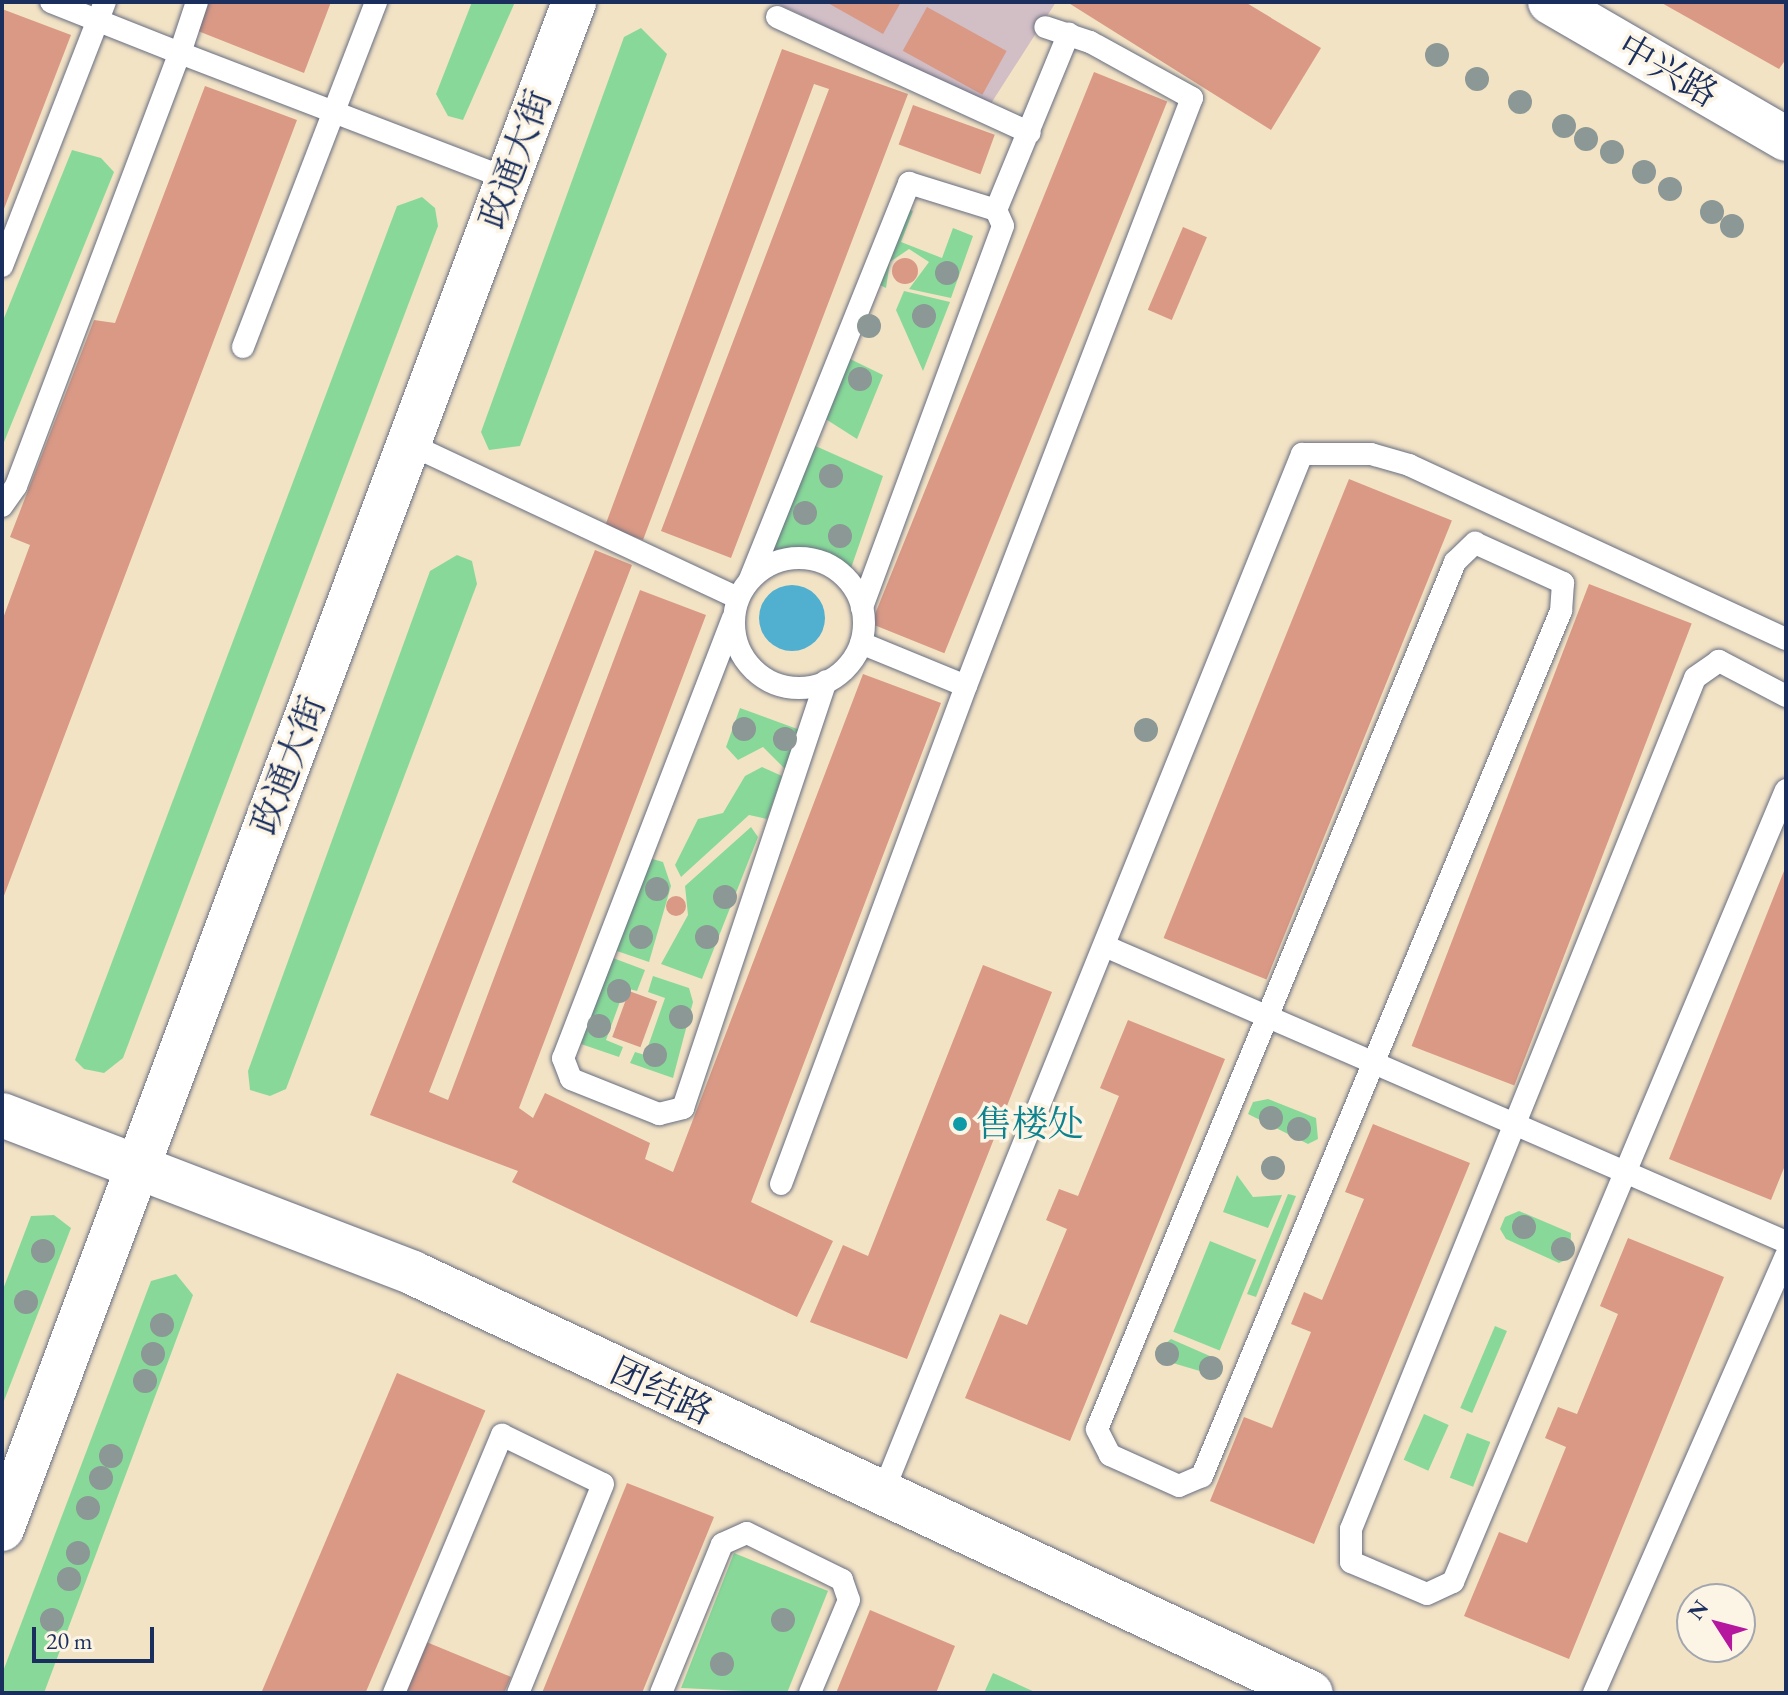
<!DOCTYPE html>
<html>
<head>
<meta charset="utf-8">
<style>
  body { margin:0 }
  #map { position:relative; width:1788px; height:1695px; overflow:hidden; background:#f3e3c5; font-family:"EB Garamond","Noto Serif SC",serif }
  div>[style] { position:absolute }
  [style*='--x'] { left:calc(var(--x)*1px); top:calc(var(--y)*1px); width:calc(var(--w)*1px); rotate:calc(var(--a)*1deg) }
  .industrial>* { inset:0; background:#d2bec5 }
  .green>* { inset:0; background:#88d999; transform-origin:0 0 }
  .water>* { inset:0; background:#51afcf }
  .round { border-radius:50% }
  .building>* { inset:0; background:#d99985; transform-origin:0 0 }
  .roads { filter:drop-shadow(0 0 2px #676e82) drop-shadow(0 0 2px #676e82) }
  .service>* { height:22px; margin:-11px; padding:0 11px; transform-origin:11px; border-radius:11px; background:#fff }
  .service>.ring { margin:-11px; padding:0; box-sizing:content-box; background:none; border:22px solid #fff; border-radius:50% }
  .tertiary>* { height:44px; margin:-22px; padding:0 22px; transform-origin:22px; border-radius:22px; background:#fff }
  .secondary>* { height:44px; margin:-22px; padding:0 22px; transform-origin:22px; border-radius:22px; background:#fff }
  .trees>* { width:24px; height:24px; margin:-12px; border-radius:50%; background:#8b9895 }
  .dots>* { width:22px; height:22px; translate:-50% -50%; box-sizing:border-box; border:4px solid #fcf5e5; border-radius:50% }
  span { translate:-50% -50%; white-space:nowrap; text-align:center; line-height:1.15; -webkit-text-stroke:7px #fcf5e5; paint-order:stroke }
  .street-label { font-size:36px; color:#1b2f5e }
  .culture-label { font-size:36px; color:#0d838f }
  .left { translate:0 -50%; text-align:left }
  .frame { position:absolute; inset:0; border:4px solid #1b2f5e; pointer-events:none }
  .north { position:absolute; left:1676px; top:1583px; width:80px; height:80px; box-sizing:border-box; background:#fcf5e5; border:2px solid #a2a6af; border-radius:50%; rotate:306deg; font-size:22px; font-weight:700; line-height:32px; text-align:center; color:#1b2f5e }
  .north::after { content:''; display:block; margin:auto; width:28px; height:36px; background:#b5179e; clip-path:polygon(50% 0,100% 100%,50% 72%,0 100%) }
  .scale { position:absolute; left:32px; top:1627px; width:122px; height:36px; box-sizing:border-box; border:4px solid #1b2f5e; border-top:0; padding-left:10px; font-size:24px; line-height:28px; white-space:nowrap; color:#1b2f5e; -webkit-text-stroke:6px #fcf5e5; paint-order:stroke }
</style>
</head>
<body>
<div id="map">
  <div class="industrial">
    <i style="clip-path:polygon(774px 2px,1056px 2px,990px 105px)"></i>
  </div>
  <div class="green">
    <i style="clip-path:polygon(472px 2px,515px 2px,463px 120px,448px 116px,436px 94px)"></i>
    <i style="clip-path:polygon(641px 28px,667px 54px,520px 446px,489px 450px,481px 432px,624px 37px)"></i>
    <i style="clip-path:polygon(72px 150px,101px 158px,114px 172px,2px 447px,2px 323px)"></i>
    <i style="clip-path:polygon(422px 197px,435px 208px,438px 226px,123px 1058px,104px 1073px,84px 1069px,75px 1060px,397px 206px)"></i>
    <i style="clip-path:polygon(901px 207px,913px 211px,901px 242px,942px 258px,953px 228px,973px 236px,951px 298px,909px 289px,929px 262px,909px 249px,890px 262px,886px 288px,874px 282px)"></i>
    <i style="clip-path:polygon(904px 291px,950px 302px,923px 371px,896px 310px)"></i>
    <i style="clip-path:polygon(846px 357px,883px 375px,857px 439px,824px 418px)"></i>
    <i style="clip-path:polygon(811px 444px,883px 476px,850px 571px,818px 549px,771px 549px)"></i>
    <i style="clip-path:polygon(457px 555px,472px 561px,477px 584px,286px 1089px,270px 1096px,250px 1090px,248px 1071px,430px 571px)"></i>
    <i style="clip-path:polygon(740px 708px,800px 730px,786px 770px,763px 747px,738px 760px,726px 747px)"></i>
    <i style="clip-path:polygon(762px 767px,782px 776px,767px 819px,749px 815px,681px 877px,675px 865px,698px 819px,723px 813px,745px 776px)"></i>
    <i style="clip-path:polygon(751px 827px,758px 837px,702px 979px,661px 964px,688px 915px,685px 886px)"></i>
    <i style="clip-path:polygon(649px 858px,663px 862px,671px 886px,649px 962px,614px 950px)"></i>
    <i style="clip-path:polygon(613px 958px,645px 970px,637px 991px,625px 988px,606px 1040px,623px 1047px,619px 1057px,581px 1044px)"></i>
    <i style="clip-path:polygon(653px 976px,689px 988px,693px 1002px,673px 1078px,630px 1063px,635px 1052px,645px 1055px,665px 998px,648px 992px)"></i>
    <i style="clip-path:polygon(1268px 1099px,1316px 1118px,1318px 1139px,1308px 1144px,1248px 1114px,1253px 1102px)"></i>
    <i style="clip-path:polygon(1237px 1175px,1253px 1197px,1282px 1195px,1268px 1228px,1223px 1212px)"></i>
    <i style="clip-path:polygon(1288px 1194px,1296px 1196px,1256px 1297px,1247px 1294px)"></i>
    <i style="clip-path:polygon(1519px 1211px,1571px 1233px,1570px 1258px,1559px 1263px,1506px 1239px,1500px 1229px,1505px 1217px)"></i>
    <i style="clip-path:polygon(54px 1215px,71px 1228px,2px 1406px,2px 1292px,31px 1216px)"></i>
    <i style="left:1210px;top:1241px;width:50px;height:98px;rotate:22deg"></i>
    <i style="clip-path:polygon(176px 1274px,193px 1295px,44px 1693px,2px 1693px,2px 1674px,151px 1281px)"></i>
    <i style="left:1495px;top:1326px;width:13px;height:89px;rotate:23deg"></i>
    <i style="clip-path:polygon(1171px 1339px,1219px 1360px,1220px 1377px,1166px 1361px,1155px 1352px)"></i>
    <i style="left:1424px;top:1414px;width:27px;height:50px;rotate:24deg"></i>
    <i style="left:1467px;top:1433px;width:25px;height:48px;rotate:21deg"></i>
    <i style="clip-path:polygon(734px 1553px,828px 1591px,787px 1693px,681px 1688px)"></i>
    <i style="clip-path:polygon(993px 1673px,1037px 1693px,984px 1693px)"></i>
  </div>
  <div class="water">
    <i class="round" style="left:759px;top:585px;width:66px;height:66px"></i>
  </div>
  <div class="building">
    <i style="clip-path:polygon(209px 2px,331px 2px,304px 73px,198px 31px)"></i>
    <i style="clip-path:polygon(826px 2px,901px 2px,883px 34px)"></i>
    <i style="clip-path:polygon(1067px 2px,1245px 2px,1321px 48px,1271px 130px)"></i>
    <i style="clip-path:polygon(1660px 2px,1786px 2px,1786px 59px,1779px 69px)"></i>
    <i style="left:927px;top:7px;width:91px;height:50px;rotate:29deg"></i>
    <i style="clip-path:polygon(2px 9px,71px 35px,2px 214px)"></i>
    <i style="clip-path:polygon(782px 49px,908px 94px,731px 558px,661px 531px,829px 89px,814px 84px,643px 540px,605px 526px)"></i>
    <i style="left:1094px;top:72px;width:79px;height:595px;rotate:22deg"></i>
    <i style="clip-path:polygon(205px 86px,297px 120px,2px 901px,2px 621px,30px 545px,10px 537px,94px 320px,115px 323px)"></i>
    <i style="left:913px;top:105px;width:87px;height:42px;rotate:20deg"></i>
    <i style="left:1183px;top:227px;width:26px;height:90px;rotate:23deg"></i>
    <i class="round" style="left:892px;top:258px;width:26px;height:26px"></i>
    <i style="left:1349px;top:479px;width:111px;height:495px;rotate:22deg"></i>
    <i style="clip-path:polygon(595px 550px,632px 565px,429px 1092px,448px 1100px,640px 590px,706px 615px,519px 1108px,533px 1118px,545px 1093px,650px 1143px,645px 1159px,673px 1172px,863px 674px,941px 703px,751px 1202px,833px 1241px,797px 1317px,512px 1182px,518px 1171px,370px 1115px)"></i>
    <i style="left:1589px;top:584px;width:110px;height:495px;rotate:21deg"></i>
    <i style="clip-path:polygon(1786px 866px,1786px 1163px,1771px 1200px,1669px 1159px)"></i>
    <i class="round" style="left:666px;top:896px;width:20px;height:20px"></i>
    <i style="clip-path:polygon(983px 965px,1052px 992px,907px 1359px,810px 1322px,843px 1245px,868px 1256px)"></i>
    <i style="left:629px;top:991px;width:30px;height:49px;rotate:20deg"></i>
    <i style="clip-path:polygon(1128px 1020px,1225px 1059px,1070px 1441px,965px 1398px,1000px 1314px,1027px 1325px,1067px 1229px,1046px 1220px,1059px 1189px,1078px 1196px,1119px 1096px,1100px 1088px)"></i>
    <i style="clip-path:polygon(1373px 1124px,1470px 1163px,1314px 1544px,1210px 1501px,1244px 1417px,1272px 1428px,1311px 1332px,1291px 1324px,1304px 1292px,1322px 1300px,1364px 1199px,1345px 1192px)"></i>
    <i style="clip-path:polygon(1628px 1238px,1724px 1277px,1569px 1659px,1464px 1616px,1499px 1532px,1527px 1543px,1566px 1447px,1545px 1438px,1558px 1407px,1577px 1414px,1618px 1314px,1600px 1306px)"></i>
    <i style="left:397px;top:1373px;width:96px;height:347px;rotate:23deg"></i>
    <i style="clip-path:polygon(627px 1483px,714px 1517px,642px 1693px,542px 1693px)"></i>
    <i style="clip-path:polygon(870px 1610px,955px 1646px,936px 1693px,836px 1693px)"></i>
    <i style="clip-path:polygon(424px 1641px,511px 1677px,504px 1693px,403px 1693px)"></i>
  </div>
  <div class="roads">
    <div class="service">
      <i style="--x:51;--y:2;--w:139;--a:21.6"></i>
      <i style="--x:180;--y:53;--w:54;--a:-71.6"></i>
      <i style="--x:777;--y:17;--w:278;--a:24.6"></i>
      <i style="--x:996;--y:210;--w:191;--a:-67.6"></i>
      <i style="--x:2;--y:266;--w:283;--a:-68.7"></i>
      <i style="--x:243;--y:347;--w:370;--a:-68.9"></i>
      <i style="--x:409;--y:444;--w:363;--a:25.1"></i>
      <i style="--x:2;--y:506;--w:24;--a:-55"></i>
      <i style="--x:16;--y:486;--w:463;--a:-69.3"></i>
      <i style="--x:180;--y:53;--w:351;--a:21"></i>
      <i style="--x:1475;--y:543;--w:97;--a:24.4"></i>
      <i style="--x:1563;--y:583;--w:28;--a:94"></i>
      <i style="--x:1561;--y:611;--w:937;--a:112.54"></i>
      <i style="--x:1202;--y:1476;--w:25;--a:157"></i>
      <i style="--x:1179;--y:1486;--w:76;--a:-155.8"></i>
      <i style="--x:1110;--y:1455;--w:29;--a:-117"></i>
      <i style="--x:1097;--y:1429;--w:938;--a:-67.56"></i>
      <i style="--x:1455;--y:562;--w:28;--a:-44"></i>
      <i class="ring" style="left:734px;top:558px;width:108px;height:108px"></i>
      <i style="--x:750;--y:579;--w:427;--a:-68.1"></i>
      <i style="--x:909;--y:183;--w:91;--a:17.2"></i>
      <i style="--x:996;--y:210;--w:17;--a:66"></i>
      <i style="--x:1003;--y:226;--w:407;--a:110.3"></i>
      <i style="--x:733;--y:618;--w:472;--a:111.1"></i>
      <i style="--x:563;--y:1058;--w:22;--a:69"></i>
      <i style="--x:571;--y:1079;--w:95;--a:21.7"></i>
      <i style="--x:659;--y:1114;--w:25;--a:-14"></i>
      <i style="--x:683;--y:1108;--w:450;--a:-71.5"></i>
      <i style="--x:861;--y:643;--w:113;--a:22.3"></i>
      <i style="--x:966;--y:686;--w:630;--a:-68.98"></i>
      <i style="--x:1192;--y:98;--w:116;--a:-151.2"></i>
      <i style="--x:1090;--y:42;--w:47;--a:-161.6"></i>
      <i style="--x:1786;--y:696;--w:76;--a:-152.4"></i>
      <i style="--x:1719;--y:661;--w:29;--a:145"></i>
      <i style="--x:1695;--y:678;--w:918;--a:112.01"></i>
      <i style="--x:1351;--y:1529;--w:33;--a:90"></i>
      <i style="--x:1351;--y:1562;--w:82;--a:22.8"></i>
      <i style="--x:1427;--y:1594;--w:29;--a:-25"></i>
      <i style="--x:1453;--y:1582;--w:859;--a:-67.2"></i>
      <i style="--x:1107;--y:947;--w:740;--a:23.48"></i>
      <i style="--x:781;--y:1184;--w:531;--a:-69.62"></i>
      <i style="--x:881;--y:1497;--w:1125;--a:-68.02"></i>
      <i style="--x:1302;--y:454;--w:69;--a:0"></i>
      <i style="--x:1371;--y:454;--w:40;--a:16"></i>
      <i style="--x:1409;--y:465;--w:415;--a:24.8"></i>
      <i style="--x:394;--y:1693;--w:280;--a:-67.3"></i>
      <i style="--x:502;--y:1435;--w:112;--a:25.9"></i>
      <i style="--x:603;--y:1484;--w:226;--a:112.1"></i>
      <i style="--x:661;--y:1693;--w:161;--a:-67.7"></i>
      <i style="--x:722;--y:1544;--w:27;--a:-24"></i>
      <i style="--x:747;--y:1533;--w:106;--a:26.3"></i>
      <i style="--x:842;--y:1580;--w:21;--a:71"></i>
      <i style="--x:849;--y:1600;--w:101;--a:112.8"></i>
      <i style="--x:1594;--y:1693;--w:478;--a:-66.3"></i>
    </div>
    <div class="tertiary">
      <i style="--x:2;--y:1115;--w:440;--a:21"></i>
      <i style="--x:413;--y:1273;--w:991;--a:25.07"></i>
      <i style="--x:2;--y:1529;--w:1631;--a:-69.46"></i>
    </div>
    <div class="secondary">
      <i style="--x:1550;--y:2;--w:273;--a:30.1"></i>
    </div>
  </div>
  <div class="trees">
    <i style="left:1437px;top:55px"></i>
    <i style="left:1477px;top:79px"></i>
    <i style="left:1520px;top:102px"></i>
    <i style="left:1564px;top:126px"></i>
    <i style="left:1586px;top:139px"></i>
    <i style="left:1612px;top:152px"></i>
    <i style="left:1644px;top:172px"></i>
    <i style="left:1670px;top:189px"></i>
    <i style="left:1712px;top:212px"></i>
    <i style="left:1732px;top:226px"></i>
    <i style="left:947px;top:273px"></i>
    <i style="left:924px;top:316px"></i>
    <i style="left:869px;top:326px"></i>
    <i style="left:860px;top:379px"></i>
    <i style="left:831px;top:476px"></i>
    <i style="left:805px;top:513px"></i>
    <i style="left:840px;top:536px"></i>
    <i style="left:744px;top:729px"></i>
    <i style="left:1146px;top:730px"></i>
    <i style="left:785px;top:739px"></i>
    <i style="left:657px;top:889px"></i>
    <i style="left:725px;top:897px"></i>
    <i style="left:641px;top:937px"></i>
    <i style="left:707px;top:937px"></i>
    <i style="left:619px;top:991px"></i>
    <i style="left:681px;top:1017px"></i>
    <i style="left:599px;top:1026px"></i>
    <i style="left:655px;top:1055px"></i>
    <i style="left:1271px;top:1118px"></i>
    <i style="left:1299px;top:1129px"></i>
    <i style="left:1273px;top:1168px"></i>
    <i style="left:1524px;top:1227px"></i>
    <i style="left:1563px;top:1249px"></i>
    <i style="left:43px;top:1251px"></i>
    <i style="left:26px;top:1302px"></i>
    <i style="left:162px;top:1325px"></i>
    <i style="left:153px;top:1354px"></i>
    <i style="left:1167px;top:1354px"></i>
    <i style="left:1211px;top:1368px"></i>
    <i style="left:145px;top:1381px"></i>
    <i style="left:111px;top:1456px"></i>
    <i style="left:101px;top:1478px"></i>
    <i style="left:88px;top:1508px"></i>
    <i style="left:78px;top:1553px"></i>
    <i style="left:69px;top:1579px"></i>
    <i style="left:52px;top:1620px"></i>
    <i style="left:783px;top:1620px"></i>
    <i style="left:722px;top:1664px"></i>
  </div>
  <div class="dots">
    <i style="left:960px;top:1124px;background:#0f9aa8"></i>
  </div>
  <div class="street-label">
    <span style="left:1668px;top:70px;rotate:30deg">中兴路</span>
    <span style="left:515px;top:159px;rotate:-70deg">政通大街</span>
    <span style="left:288px;top:765px;rotate:-69deg">政通大街</span>
    <span style="left:662px;top:1391px;rotate:25deg">团结路</span>
  </div>
  <div class="culture-label">
    <span class="left" style="left:976px;top:1124px">售楼处</span>
  </div>
  <div class="frame"></div>
  <div class="north">N</div>
  <div class="scale">20 m</div>
</div>
</body>
</html>
